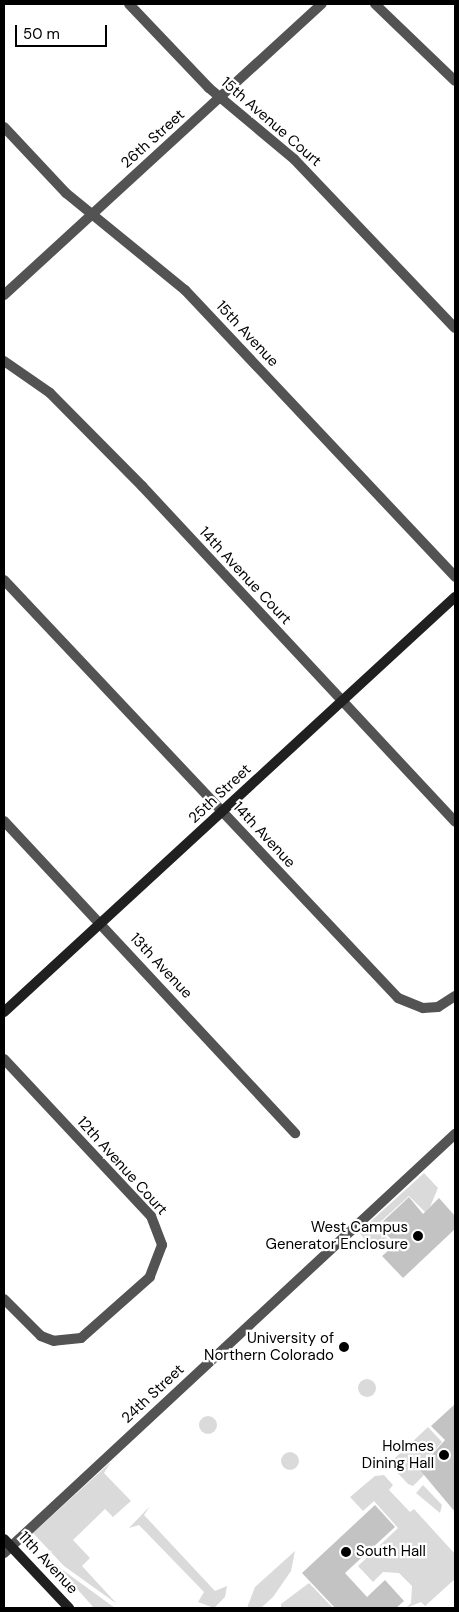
<!DOCTYPE html>
<html>
<head>
<meta charset="utf-8">
<style>
  body { margin:0 }
  #map { position:relative; width:459px; height:1612px; overflow:hidden; background:#fff; font-family:"DM Sans",sans-serif }
  div>[style] { position:absolute }
  [style*='--x'] { left:calc(var(--x)*1px); top:calc(var(--y)*1px); width:calc(var(--w)*1px); rotate:calc(var(--a)*1deg) }
  .green>* { inset:0; background:#dadada }
  .round { border-radius:50% }
  .building>* { inset:0; background:#c3c3c3 }
  .street>* { height:10px; margin:-5px; padding:0 5px; transform-origin:5px; border-radius:5px; background:#535353 }
  .secondary>* { height:10px; margin:-5px; padding:0 5px; transform-origin:5px; border-radius:5px; background:#202020 }
  .dots>* { width:14px; height:14px; translate:-50% -50%; box-sizing:border-box; border:2px solid #fff; border-radius:50% }
  span { translate:-50% -50%; white-space:nowrap; text-align:center; line-height:1.15; -webkit-text-stroke:4.5px #fff; paint-order:stroke }
  .street-label { font-size:15px; color:#000 }
  .poi-label { font-size:15px; color:#000 }
  .right { translate:-100% -50%; text-align:right }
  .left { translate:0 -50%; text-align:left }
  .frame { position:absolute; inset:0; border:5px solid #000; pointer-events:none }
  .scale { position:absolute; left:15px; top:25px; width:92px; height:22px; box-sizing:border-box; border:2px solid #000; border-top:0; padding-left:6px; font-size:15px; line-height:18px; white-space:nowrap; color:#000; -webkit-text-stroke:4px #fff; paint-order:stroke }
</style>
</head>
<body>
<div id="map">
  <div class="green">
    <i style="clip-path:polygon(424px 1173px,438px 1188px,430px 1207px,425px 1212px,409px 1196px,376px 1226px,391px 1243px,371px 1248px,359px 1232px)"></i>
    <i class="round" style="left:358px;top:1379px;width:18px;height:18px"></i>
    <i class="round" style="left:199px;top:1416px;width:18px;height:18px"></i>
    <i style="clip-path:polygon(428px 1427px,442px 1442px,419px 1469px,424px 1475px,413px 1486px,408px 1484px,392px 1467px,394px 1459px)"></i>
    <i class="round" style="left:281px;top:1452px;width:18px;height:18px"></i>
    <i style="clip-path:polygon(111px 1462px,104px 1473px,131px 1501px,113px 1517px,105px 1509px,73px 1540px,90px 1558px,82px 1566px,117px 1604px,64px 1566px,33px 1533px)"></i>
    <i style="clip-path:polygon(384px 1475px,393px 1485px,389px 1490px,410px 1512px,414px 1509px,455px 1554px,455px 1579px,425px 1606px,421px 1602px,406px 1608px,411px 1603px,412px 1586px,399px 1573px,383px 1572px,373px 1582px,358px 1566px,398px 1528px,374px 1501px,363px 1511px,350px 1497px,375px 1476px)"></i>
    <i style="clip-path:polygon(423px 1485px,442px 1505px,440px 1513px,416px 1493px)"></i>
    <i style="clip-path:polygon(150px 1506px,144px 1515px,215px 1591px,227px 1586px,225px 1597px,214px 1608px,198px 1602px,204px 1592px,139px 1525px,129px 1528px)"></i>
    <i style="clip-path:polygon(39px 1546px,60px 1568px,115px 1608px,94px 1608px)"></i>
    <i style="clip-path:polygon(295px 1551px,291px 1571px,273px 1597px,261px 1608px,247px 1608px,255px 1587px)"></i>
    <i style="clip-path:polygon(309px 1583px,333px 1608px,281px 1607px,281px 1604px)"></i>
  </div>
  <div class="building">
    <i style="clip-path:polygon(409px 1197px,423px 1214px,439px 1198px,455px 1216px,455px 1229px,403px 1278px,382px 1256px,396px 1244px,378px 1226px)"></i>
    <i style="clip-path:polygon(455px 1404px,455px 1512px,419px 1469px,445px 1440px,431px 1426px)"></i>
    <i style="clip-path:polygon(375px 1505px,395px 1527px,345px 1573px,367px 1597px,385px 1580px,404px 1601px,396px 1608px,335px 1608px,302px 1573px)"></i>
  </div>
  <div class="street">
    <i style="--x:129;--y:4;--w:116;--a:46.4"></i>
    <i style="--x:209;--y:88;--w:111;--a:39.9"></i>
    <i style="--x:294;--y:159;--w:233;--a:46.4"></i>
    <i style="--x:375;--y:4;--w:111;--a:43.9"></i>
    <i style="--x:4;--y:127;--w:91;--a:46.8"></i>
    <i style="--x:66;--y:193;--w:154;--a:39.2"></i>
    <i style="--x:185;--y:290;--w:394;--a:46.7"></i>
    <i style="--x:4;--y:295;--w:431;--a:-42.5"></i>
    <i style="--x:4;--y:361;--w:56;--a:34.8"></i>
    <i style="--x:50;--y:393;--w:131;--a:45.3"></i>
    <i style="--x:142;--y:486;--w:459;--a:47"></i>
    <i style="--x:4;--y:580;--w:574;--a:46.69"></i>
    <i style="--x:398;--y:998;--w:27;--a:22"></i>
    <i style="--x:423;--y:1008;--w:15;--a:-4"></i>
    <i style="--x:438;--y:1007;--w:20;--a:-33"></i>
    <i style="--x:4;--y:821;--w:427;--a:47"></i>
    <i style="--x:4;--y:1059;--w:215;--a:46.9"></i>
    <i style="--x:151;--y:1216;--w:31;--a:69"></i>
    <i style="--x:162;--y:1245;--w:34;--a:111"></i>
    <i style="--x:150;--y:1277;--w:92;--a:138.5"></i>
    <i style="--x:81;--y:1338;--w:27;--a:174"></i>
    <i style="--x:54;--y:1341;--w:14;--a:-159"></i>
    <i style="--x:41;--y:1336;--w:52;--a:-135"></i>
    <i style="--x:4;--y:1553;--w:616;--a:-42.89"></i>
  </div>
  <div class="secondary">
    <i style="--x:4;--y:1012;--w:613;--a:-42.62"></i>
    <i style="--x:4;--y:1539;--w:95;--a:46.7"></i>
  </div>
  <div class="dots">
    <i style="left:418px;top:1236px;background:#000"></i>
    <i style="left:344px;top:1347px;background:#000"></i>
    <i style="left:444px;top:1455px;background:#000"></i>
    <i style="left:346px;top:1552px;background:#000"></i>
  </div>
  <div class="street-label">
    <span style="left:271px;top:122px;rotate:41deg">15th Avenue Court</span>
    <span style="left:153px;top:139px;rotate:-42deg">26th Street</span>
    <span style="left:247px;top:334px;rotate:47deg">15th Avenue</span>
    <span style="left:245px;top:576px;rotate:47deg">14th Avenue Court</span>
    <span style="left:220px;top:794px;rotate:-43deg">25th Street</span>
    <span style="left:264px;top:835px;rotate:47deg">14th Avenue</span>
    <span style="left:161px;top:966px;rotate:47deg">13th Avenue</span>
    <span style="left:122px;top:1166px;rotate:48deg">12th Avenue Court</span>
    <span style="left:153px;top:1394px;rotate:-43deg">24th Street</span>
    <span style="left:48px;top:1563px;rotate:47deg">11th Avenue</span>
  </div>
  <div class="poi-label">
    <span class="right" style="left:408px;top:1236px">West Campus<br>Generator Enclosure</span>
    <span class="right" style="left:334px;top:1347px">University of<br>Northern Colorado</span>
    <span class="right" style="left:434px;top:1455px">Holmes<br>Dining Hall</span>
    <span class="left" style="left:356px;top:1552px">South Hall</span>
  </div>
  <div class="frame"></div>
  <div class="scale">50 m</div>
</div>
</body>
</html>
